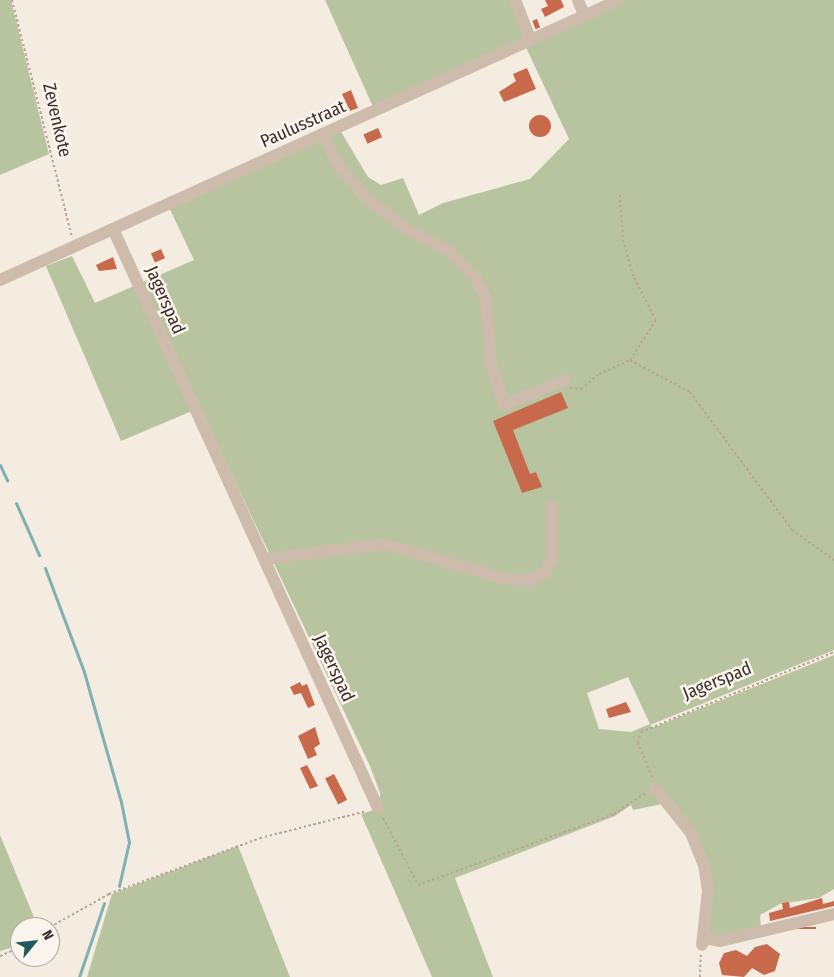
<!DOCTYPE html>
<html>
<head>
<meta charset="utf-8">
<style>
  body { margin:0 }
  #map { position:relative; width:834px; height:977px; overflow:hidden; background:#f4ebe1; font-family:"Fira Sans Condensed",sans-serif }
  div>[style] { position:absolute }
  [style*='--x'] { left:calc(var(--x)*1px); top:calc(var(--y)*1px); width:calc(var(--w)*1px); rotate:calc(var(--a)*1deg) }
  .green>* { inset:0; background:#b8c4a0 }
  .stream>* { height:3px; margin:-1.5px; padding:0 1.5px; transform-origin:1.5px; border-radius:1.5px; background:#7fb0b2 }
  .building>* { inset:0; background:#c8694b; transform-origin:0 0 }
  .round { border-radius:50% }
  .path>* { height:2px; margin-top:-1px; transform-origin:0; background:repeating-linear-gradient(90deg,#b9a596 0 2.5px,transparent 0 5px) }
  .minor>* { height:12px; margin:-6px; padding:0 6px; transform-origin:6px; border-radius:6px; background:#cdbbac }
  span { translate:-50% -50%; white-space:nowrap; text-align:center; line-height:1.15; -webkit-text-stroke:5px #fbf5ee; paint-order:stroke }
  .street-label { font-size:18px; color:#3b302b }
  .north { position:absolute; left:10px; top:917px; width:50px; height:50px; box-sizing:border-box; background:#fbf5ee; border:1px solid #aea6a0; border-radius:50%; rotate:62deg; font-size:14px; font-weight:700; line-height:20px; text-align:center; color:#3b302b }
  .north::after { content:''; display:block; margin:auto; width:18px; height:22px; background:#1f5a5e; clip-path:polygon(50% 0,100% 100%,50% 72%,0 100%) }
</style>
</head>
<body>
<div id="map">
  <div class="green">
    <i style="clip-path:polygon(0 0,11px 0,49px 154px,0 175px)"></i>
    <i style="clip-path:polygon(evenodd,325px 0,513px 0,529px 38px,610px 0,834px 0,834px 650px,650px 725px,652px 728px,834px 655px,834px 889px,819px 898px,780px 904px,760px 915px,761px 929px,716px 939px,706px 935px,706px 864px,667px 803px,633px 810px,631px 805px,615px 816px,455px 878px,493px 977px,432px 977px,361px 814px,380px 808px,380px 793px,370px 766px,141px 283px,194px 260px,166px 201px,337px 125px,368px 177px,381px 185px,403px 178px,419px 215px,443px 203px,530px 179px,569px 139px,523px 41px,374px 109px,325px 0,628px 677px,650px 724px,631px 732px,599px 729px,587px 693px,628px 677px)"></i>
    <i style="clip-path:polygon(72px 256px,95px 303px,134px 286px,192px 411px,121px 441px,46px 266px)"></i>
    <i style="clip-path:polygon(0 835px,38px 927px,20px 927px,20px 945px,0 951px)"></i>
    <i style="clip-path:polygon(238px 846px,290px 977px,87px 977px,112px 894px)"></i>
  </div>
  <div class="stream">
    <i style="--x:0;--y:465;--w:17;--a:65"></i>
    <i style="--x:16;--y:503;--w:57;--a:66.1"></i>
    <i style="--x:45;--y:568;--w:111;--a:69.4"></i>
    <i style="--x:84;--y:672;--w:135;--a:74.1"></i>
    <i style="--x:121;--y:802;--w:41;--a:78.7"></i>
    <i style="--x:129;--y:842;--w:45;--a:102.8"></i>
    <i style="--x:79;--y:977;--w:78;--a:-71.3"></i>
  </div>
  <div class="building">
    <i style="clip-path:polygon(545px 0,561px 0,564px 7px,545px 17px,541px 9px,548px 6px)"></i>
    <i style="left:537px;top:19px;width:9px;height:5px;rotate:69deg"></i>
    <i style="clip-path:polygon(527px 68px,536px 89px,504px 102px,499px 92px,516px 81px,513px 74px)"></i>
    <i style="clip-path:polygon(351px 90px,358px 108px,350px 111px,342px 94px)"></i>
    <i class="round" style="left:529px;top:115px;width:22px;height:22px"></i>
    <i style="left:378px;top:128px;width:10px;height:16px;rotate:66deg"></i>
    <i style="left:161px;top:249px;width:10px;height:11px;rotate:66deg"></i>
    <i style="clip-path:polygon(113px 257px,117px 269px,99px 271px,96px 265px)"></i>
    <i style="clip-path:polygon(561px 392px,568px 408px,513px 430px,530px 474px,536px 472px,542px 487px,522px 493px,493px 421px)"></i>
    <i style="clip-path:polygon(300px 682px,302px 686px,307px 684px,315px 705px,308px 708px,301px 693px,294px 695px,290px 687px)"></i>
    <i style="clip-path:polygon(626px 702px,631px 712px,609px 718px,606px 709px)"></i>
    <i style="clip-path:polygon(315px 727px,320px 744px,314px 748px,317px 755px,308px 759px,298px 736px)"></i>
    <i style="clip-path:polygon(307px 765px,318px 786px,310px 789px,300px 768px)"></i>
    <i style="left:334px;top:774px;width:29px;height:10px;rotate:63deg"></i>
    <i style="clip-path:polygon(822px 898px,823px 904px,834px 901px,834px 906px,770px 921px,769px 913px,783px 909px,782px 903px,789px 902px,790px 908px)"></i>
    <i style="left:816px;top:927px;width:2px;height:19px;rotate:90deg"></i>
    <i style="clip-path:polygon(767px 944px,780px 954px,775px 971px,764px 975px,752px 968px,744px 977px,722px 975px,719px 963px,724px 953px,736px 950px,747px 956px,755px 947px)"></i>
  </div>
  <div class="path">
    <i style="--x:12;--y:0;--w:244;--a:75.8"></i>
    <i style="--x:620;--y:195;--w:45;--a:86.2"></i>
    <i style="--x:623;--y:240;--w:40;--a:74"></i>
    <i style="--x:634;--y:278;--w:47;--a:62.4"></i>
    <i style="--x:656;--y:320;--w:48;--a:123"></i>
    <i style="--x:570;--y:388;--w:11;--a:5"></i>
    <i style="--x:581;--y:389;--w:23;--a:-40"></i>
    <i style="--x:599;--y:374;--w:34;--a:-24"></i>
    <i style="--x:630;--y:360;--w:68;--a:28.1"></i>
    <i style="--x:690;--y:392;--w:172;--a:53.5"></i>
    <i style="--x:792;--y:530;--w:52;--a:35.5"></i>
    <i style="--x:652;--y:777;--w:37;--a:-112"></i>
    <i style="--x:638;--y:743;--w:11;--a:-75"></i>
    <i style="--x:641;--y:732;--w:209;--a:-22.5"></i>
    <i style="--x:383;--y:818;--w:76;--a:62.4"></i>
    <i style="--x:418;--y:885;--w:208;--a:-19.9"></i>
    <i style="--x:614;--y:814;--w:37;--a:-34"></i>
    <i style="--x:50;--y:927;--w:68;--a:-29.2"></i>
    <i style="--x:109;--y:894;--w:161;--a:-20.3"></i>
    <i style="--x:260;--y:838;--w:110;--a:-14.2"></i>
    <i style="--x:0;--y:956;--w:22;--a:-24"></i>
    <i style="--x:700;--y:977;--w:23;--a:-88"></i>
  </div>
  <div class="minor">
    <i style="--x:515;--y:0;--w:44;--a:68.7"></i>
    <i style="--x:578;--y:0;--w:18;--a:68"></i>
    <i style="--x:323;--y:134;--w:31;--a:65"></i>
    <i style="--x:336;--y:162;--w:45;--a:50.4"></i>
    <i style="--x:365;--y:197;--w:54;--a:37.5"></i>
    <i style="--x:408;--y:230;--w:42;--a:26.6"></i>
    <i style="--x:446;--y:249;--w:42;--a:44"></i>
    <i style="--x:476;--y:278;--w:23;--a:65"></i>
    <i style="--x:486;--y:299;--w:64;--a:85.5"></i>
    <i style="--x:491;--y:363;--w:44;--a:72.8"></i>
    <i style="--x:504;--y:405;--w:65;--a:-22.6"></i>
    <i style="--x:113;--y:229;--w:637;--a:65.41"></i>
    <i style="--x:0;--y:280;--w:679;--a:-24.34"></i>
    <i style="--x:264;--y:559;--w:121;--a:-7.1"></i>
    <i style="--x:384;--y:544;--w:123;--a:16.1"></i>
    <i style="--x:502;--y:578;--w:28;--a:6"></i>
    <i style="--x:530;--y:581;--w:16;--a:-30"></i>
    <i style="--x:544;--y:573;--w:14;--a:-56"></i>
    <i style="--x:552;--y:561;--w:54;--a:-90"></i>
    <i style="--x:655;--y:788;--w:58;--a:51.3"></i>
    <i style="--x:691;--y:833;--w:35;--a:68"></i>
    <i style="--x:704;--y:865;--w:26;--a:81"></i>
    <i style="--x:708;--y:891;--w:54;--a:96.3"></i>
    <i style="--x:703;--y:938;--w:17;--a:10"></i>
    <i style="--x:720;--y:941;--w:117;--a:-13.3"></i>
  </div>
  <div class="street-label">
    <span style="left:57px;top:120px;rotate:77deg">Zevenkote</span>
    <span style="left:303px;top:124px;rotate:-24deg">Paulusstraat</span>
    <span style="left:165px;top:300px;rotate:66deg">Jagerspad</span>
    <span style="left:334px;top:668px;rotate:65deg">Jagerspad</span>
    <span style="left:717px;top:681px;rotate:-22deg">Jagerspad</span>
  </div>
  <div class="north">N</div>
</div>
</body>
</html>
